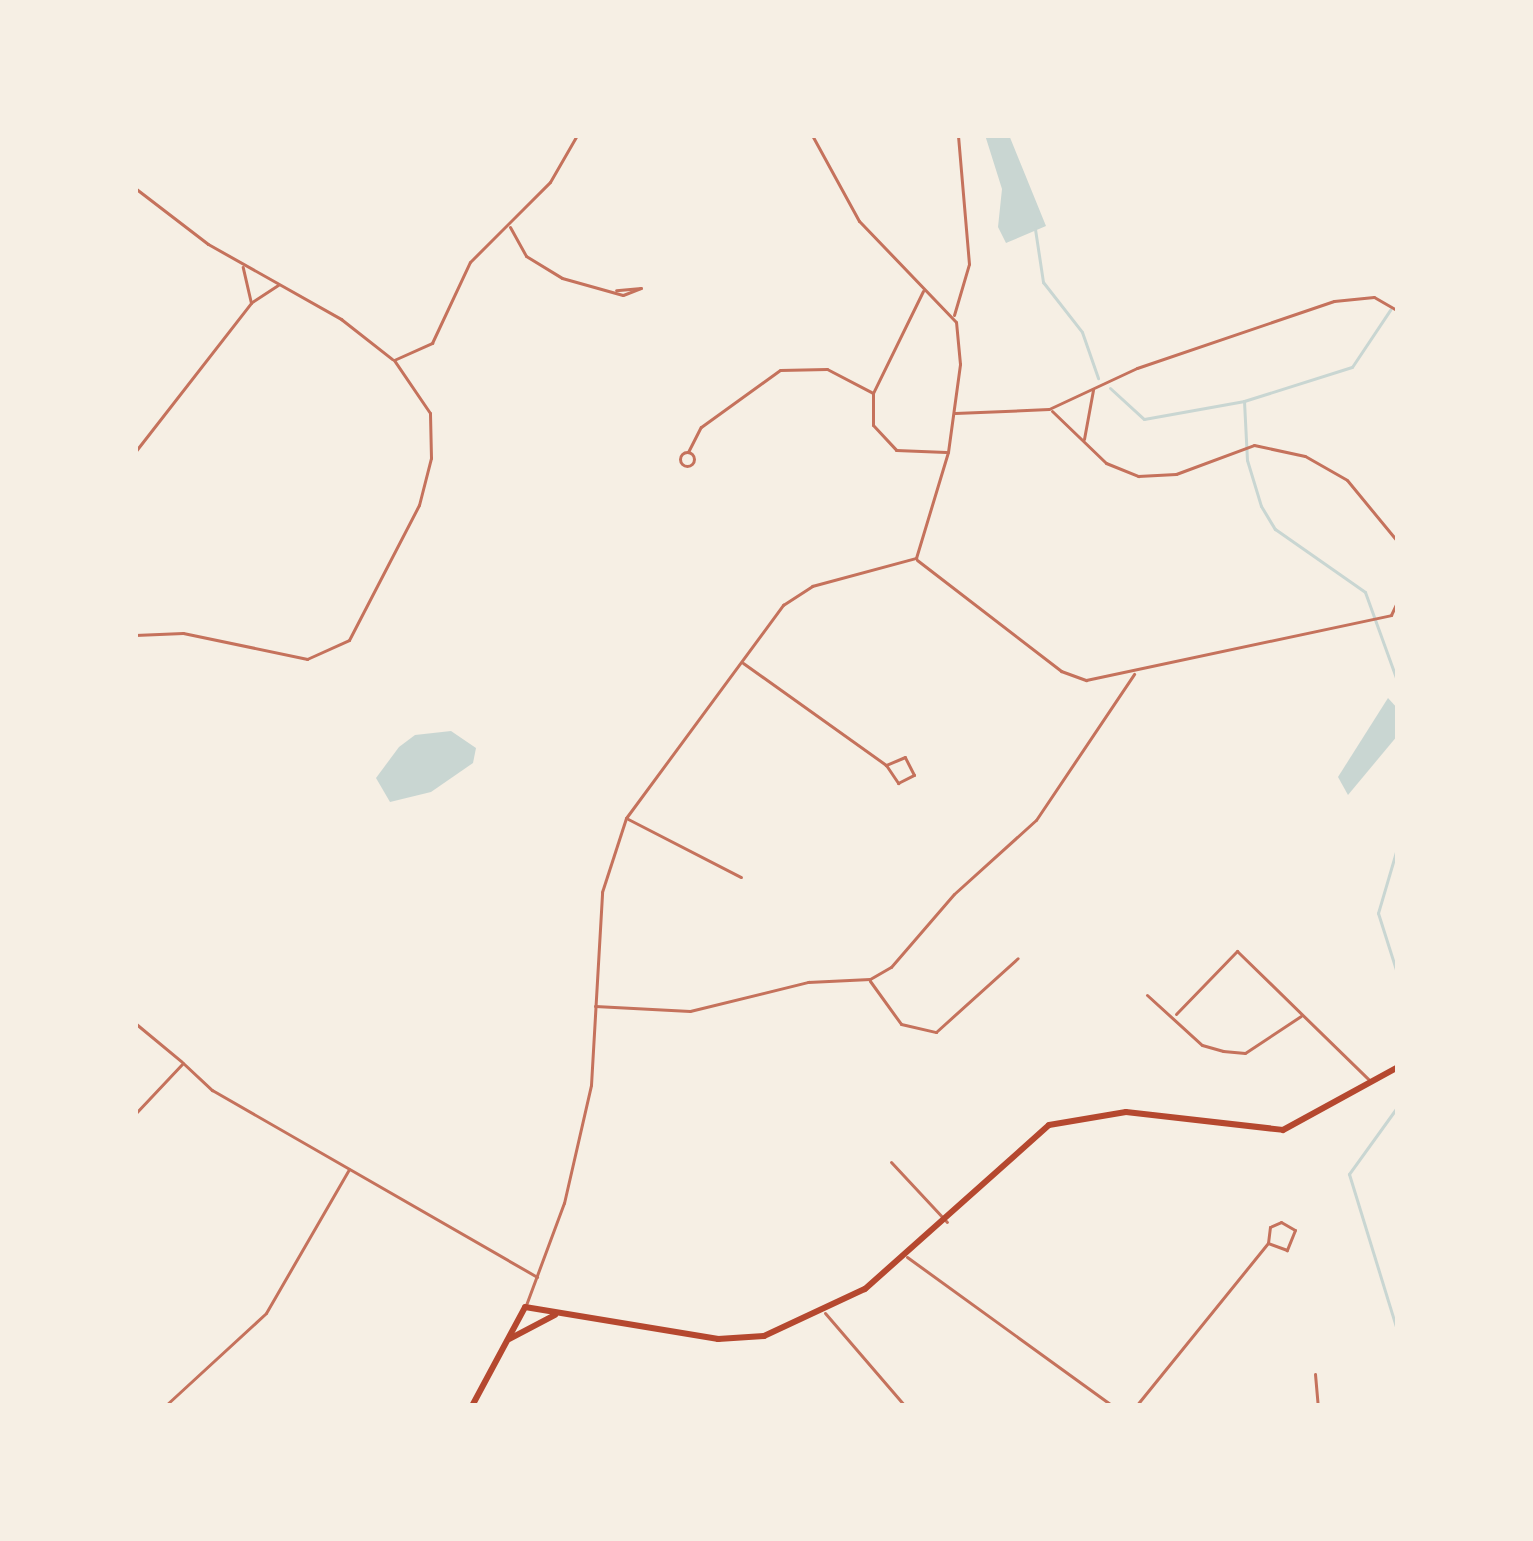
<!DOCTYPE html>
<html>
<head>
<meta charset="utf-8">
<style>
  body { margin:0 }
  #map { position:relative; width:1533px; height:1541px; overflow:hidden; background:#f6efe4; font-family:"Roboto Condensed",sans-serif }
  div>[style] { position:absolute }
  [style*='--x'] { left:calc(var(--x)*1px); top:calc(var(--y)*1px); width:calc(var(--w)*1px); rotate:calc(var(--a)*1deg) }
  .water>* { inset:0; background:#c9d6d2 }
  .stream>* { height:3px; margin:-1.5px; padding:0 1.5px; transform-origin:1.5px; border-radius:1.5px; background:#c9d6d2 }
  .minor>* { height:3px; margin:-1.5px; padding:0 1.5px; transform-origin:1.5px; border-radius:1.5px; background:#c5725c }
  .minor>.ring { margin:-1.5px; padding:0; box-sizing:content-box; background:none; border:3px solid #c5725c; border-radius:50% }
  .primary>* { height:6px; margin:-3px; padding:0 3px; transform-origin:3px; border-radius:3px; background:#b5482f }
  span { translate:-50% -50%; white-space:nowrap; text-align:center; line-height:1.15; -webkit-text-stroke:9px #f6efe4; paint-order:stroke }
  .frame { position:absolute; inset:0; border:138px solid #f6efe4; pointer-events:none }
</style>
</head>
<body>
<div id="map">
  <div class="water">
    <i style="clip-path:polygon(985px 135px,1009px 135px,1046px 226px,1006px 243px,998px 227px,1002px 189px)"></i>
    <i style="clip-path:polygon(1388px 698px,1398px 709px,1398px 735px,1348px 795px,1338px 777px)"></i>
    <i style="clip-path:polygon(451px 731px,476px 748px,473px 763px,431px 792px,390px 802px,376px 778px,399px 747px,415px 735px)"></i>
  </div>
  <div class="stream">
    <i style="--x:1035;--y:229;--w:54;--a:81.4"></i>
    <i style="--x:1043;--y:282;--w:63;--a:52"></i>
    <i style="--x:1082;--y:332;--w:49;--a:70.8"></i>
    <i style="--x:1110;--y:388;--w:46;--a:42.4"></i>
    <i style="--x:1144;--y:419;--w:102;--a:-10.2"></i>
    <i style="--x:1244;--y:401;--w:113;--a:-17.5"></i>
    <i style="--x:1352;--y:367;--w:69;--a:-56.3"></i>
    <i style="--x:1244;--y:401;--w:59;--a:87.1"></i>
    <i style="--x:1247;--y:460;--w:48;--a:73.1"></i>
    <i style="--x:1261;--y:506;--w:27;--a:59"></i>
    <i style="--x:1275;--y:529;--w:110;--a:35"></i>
    <i style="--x:1365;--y:592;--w:97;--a:70.1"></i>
    <i style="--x:1398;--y:845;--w:71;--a:106.4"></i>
    <i style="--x:1378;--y:913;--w:66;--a:72.4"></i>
    <i style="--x:1398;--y:1106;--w:84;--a:125.8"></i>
    <i style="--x:1349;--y:1174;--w:160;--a:72.9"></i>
    <i style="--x:1396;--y:1327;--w:38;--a:87"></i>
  </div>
  <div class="minor">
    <i style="--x:135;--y:188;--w:92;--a:37.5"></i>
    <i style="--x:208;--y:244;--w:153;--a:29.4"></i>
    <i style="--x:341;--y:319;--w:65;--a:38.1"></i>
    <i style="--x:510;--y:227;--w:33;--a:61"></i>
    <i style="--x:526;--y:256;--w:42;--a:31.4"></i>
    <i style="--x:562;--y:278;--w:63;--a:15.6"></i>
    <i style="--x:623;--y:295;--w:19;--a:-21"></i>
    <i style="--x:641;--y:288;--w:25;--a:175"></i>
    <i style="--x:923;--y:291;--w:114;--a:116.1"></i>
    <i style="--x:873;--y:393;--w:32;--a:90"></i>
    <i style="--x:873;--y:425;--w:34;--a:47"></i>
    <i style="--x:896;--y:450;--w:50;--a:2.3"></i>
    <i style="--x:252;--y:302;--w:31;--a:-33"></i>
    <i style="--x:954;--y:315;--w:53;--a:-73.6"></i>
    <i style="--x:969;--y:264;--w:129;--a:-94.9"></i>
    <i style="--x:1052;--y:411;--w:75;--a:43.9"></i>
    <i style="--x:1106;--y:463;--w:35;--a:22"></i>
    <i style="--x:1138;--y:476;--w:38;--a:-3"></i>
    <i style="--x:1176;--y:474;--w:83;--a:-20.4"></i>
    <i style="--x:1254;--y:445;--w:52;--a:12.2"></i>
    <i style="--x:1305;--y:456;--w:48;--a:29.7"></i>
    <i style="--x:1347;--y:480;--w:80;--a:50.6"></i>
    <i style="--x:955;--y:413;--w:94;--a:-2.4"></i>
    <i style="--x:1049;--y:409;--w:97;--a:-25"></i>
    <i style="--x:1137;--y:368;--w:208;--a:-18.8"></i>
    <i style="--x:1334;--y:301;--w:40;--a:-5.7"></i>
    <i style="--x:1374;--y:297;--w:28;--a:30"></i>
    <i style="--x:1084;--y:439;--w:50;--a:-79.6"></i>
    <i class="ring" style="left:680px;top:452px;width:11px;height:11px"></i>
    <i style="--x:135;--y:452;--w:189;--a:-52.1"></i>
    <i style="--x:251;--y:303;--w:37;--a:-103"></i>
    <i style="--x:688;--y:452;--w:28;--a:-63"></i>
    <i style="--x:701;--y:427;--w:97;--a:-35.8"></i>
    <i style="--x:780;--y:370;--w:47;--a:-1.2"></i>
    <i style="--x:827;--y:369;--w:50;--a:27.6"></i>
    <i style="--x:917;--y:560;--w:182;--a:37.6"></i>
    <i style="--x:1061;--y:671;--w:27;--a:20"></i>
    <i style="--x:1086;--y:680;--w:312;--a:-12"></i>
    <i style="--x:1391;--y:615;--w:17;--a:-65"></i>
    <i style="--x:135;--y:635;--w:48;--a:-2.4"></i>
    <i style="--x:183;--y:633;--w:127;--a:11.8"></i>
    <i style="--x:307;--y:659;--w:46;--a:-24.3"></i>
    <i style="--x:349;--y:640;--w:152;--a:-62.6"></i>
    <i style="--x:419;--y:505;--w:49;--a:-75.7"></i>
    <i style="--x:431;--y:458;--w:45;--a:-91.3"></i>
    <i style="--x:430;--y:413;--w:64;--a:-124.2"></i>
    <i style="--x:394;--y:360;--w:42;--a:-24.1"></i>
    <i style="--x:432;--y:343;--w:89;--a:-64.9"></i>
    <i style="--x:470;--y:262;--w:113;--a:-45"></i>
    <i style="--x:550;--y:182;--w:54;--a:-60.1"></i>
    <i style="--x:743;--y:663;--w:176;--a:35.5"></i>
    <i style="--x:886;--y:765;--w:22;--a:56"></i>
    <i style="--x:898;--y:783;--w:18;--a:-27"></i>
    <i style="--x:914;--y:775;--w:20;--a:-117"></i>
    <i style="--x:905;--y:757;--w:21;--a:157"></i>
    <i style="--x:628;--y:819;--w:127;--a:27.2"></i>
    <i style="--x:870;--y:981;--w:53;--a:54.2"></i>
    <i style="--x:901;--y:1024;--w:36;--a:13"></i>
    <i style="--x:936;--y:1032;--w:110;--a:-42.1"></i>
    <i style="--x:1147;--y:995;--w:74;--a:42.3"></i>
    <i style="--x:1202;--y:1045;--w:22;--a:16"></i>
    <i style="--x:1223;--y:1051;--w:22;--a:5"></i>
    <i style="--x:1245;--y:1053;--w:67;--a:-33.5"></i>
    <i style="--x:595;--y:1006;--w:95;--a:3"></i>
    <i style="--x:690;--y:1011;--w:122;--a:-13.8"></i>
    <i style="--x:808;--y:982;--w:62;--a:-2.8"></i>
    <i style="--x:870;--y:979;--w:24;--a:-30"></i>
    <i style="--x:891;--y:967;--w:96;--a:-49.2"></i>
    <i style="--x:954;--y:894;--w:110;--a:-42.1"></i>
    <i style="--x:1036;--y:820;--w:176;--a:-56.1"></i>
    <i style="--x:1176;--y:1014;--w:88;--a:-45.9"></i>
    <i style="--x:1237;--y:951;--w:186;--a:44.3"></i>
    <i style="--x:135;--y:1023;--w:61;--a:39.7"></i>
    <i style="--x:135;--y:1114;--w:70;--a:-46.7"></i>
    <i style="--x:183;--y:1063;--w:40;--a:43"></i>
    <i style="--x:212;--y:1090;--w:375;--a:29.9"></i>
    <i style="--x:1398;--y:1152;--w:14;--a:90"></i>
    <i style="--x:891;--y:1162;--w:82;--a:47"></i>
    <i style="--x:907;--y:1257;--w:254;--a:35.9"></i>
    <i style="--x:526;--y:1305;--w:109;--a:-69.6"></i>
    <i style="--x:564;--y:1203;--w:121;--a:-77.1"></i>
    <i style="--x:591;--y:1085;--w:193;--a:-86.7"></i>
    <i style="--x:602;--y:892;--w:78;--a:-72"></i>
    <i style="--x:626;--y:818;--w:265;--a:-53.6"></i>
    <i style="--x:783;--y:605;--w:35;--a:-33"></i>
    <i style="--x:812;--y:586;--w:108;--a:-15.1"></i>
    <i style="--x:916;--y:558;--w:111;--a:-73.2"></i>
    <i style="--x:948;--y:452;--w:89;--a:-82.2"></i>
    <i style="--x:960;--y:364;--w:42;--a:-95.4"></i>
    <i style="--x:956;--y:322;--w:140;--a:-133.8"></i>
    <i style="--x:859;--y:221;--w:98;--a:-118.7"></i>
    <i style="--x:825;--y:1313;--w:123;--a:49.3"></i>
    <i style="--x:1315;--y:1374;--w:32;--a:85"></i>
    <i style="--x:165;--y:1406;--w:137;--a:-42.6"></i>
    <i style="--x:266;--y:1313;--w:166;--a:-60"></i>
    <i style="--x:1136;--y:1406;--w:210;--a:-51"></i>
    <i style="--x:1268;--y:1243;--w:16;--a:-83"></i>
    <i style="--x:1270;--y:1227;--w:12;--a:-24"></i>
    <i style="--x:1281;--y:1222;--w:16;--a:30"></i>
    <i style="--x:1295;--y:1230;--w:22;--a:112"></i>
    <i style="--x:1287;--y:1250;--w:20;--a:-160"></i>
  </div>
  <div class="primary">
    <i style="--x:509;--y:1339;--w:52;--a:-27.6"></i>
    <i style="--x:472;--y:1406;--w:112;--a:-61.8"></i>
    <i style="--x:525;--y:1307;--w:196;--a:9.4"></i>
    <i style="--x:718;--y:1339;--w:46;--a:-3.7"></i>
    <i style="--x:764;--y:1336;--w:111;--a:-25"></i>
    <i style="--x:865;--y:1289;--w:246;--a:-41.7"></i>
    <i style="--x:1049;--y:1125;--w:78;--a:-9.6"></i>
    <i style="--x:1126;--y:1112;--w:158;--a:6.5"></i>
    <i style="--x:1283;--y:1130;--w:131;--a:-28.7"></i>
  </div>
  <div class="frame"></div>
</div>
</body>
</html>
